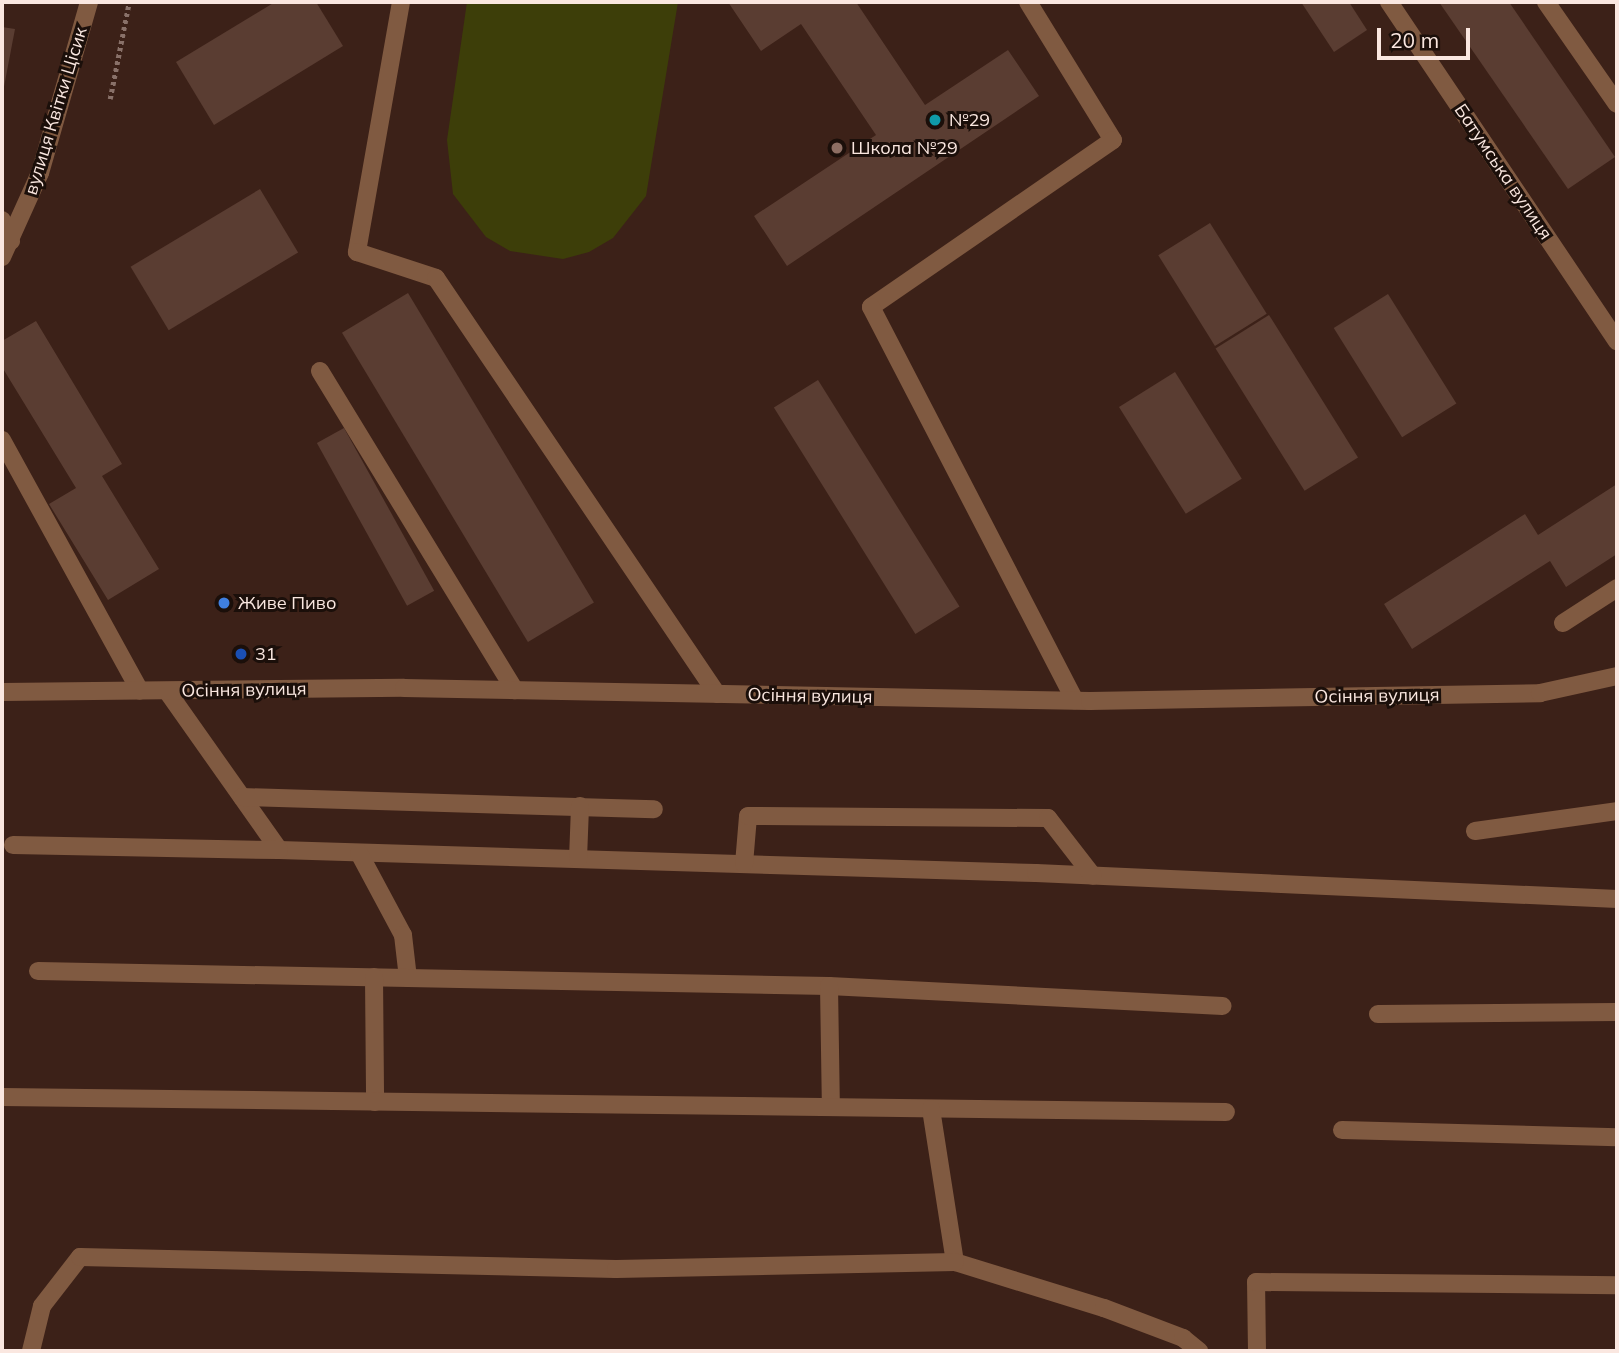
<!DOCTYPE html>
<html>
<head>
<meta charset="utf-8">
<style>
  body { margin:0 }
  #map { position:relative; width:1619px; height:1353px; overflow:hidden; background:#3c2118; font-family:Mulish,sans-serif }
  div>[style] { position:absolute }
  [style*='--x'] { left:calc(var(--x)*1px); top:calc(var(--y)*1px); width:calc(var(--w)*1px); rotate:calc(var(--a)*1deg) }
  .green>* { inset:0; background:#3d3e09 }
  .building>* { inset:0; background:#5a3d32; transform-origin:0 0 }
  .path>* { height:4.5px; margin-top:-2.25px; transform-origin:0; background:repeating-linear-gradient(90deg,#897169 0 3.5px,transparent 0 7px) }
  .lane>* { height:18px; margin:-9px; padding:0 9px; transform-origin:9px; border-radius:9px; background:#805a41 }
  .street>* { height:18px; margin:-9px; padding:0 9px; transform-origin:9px; border-radius:9px; background:#805a41 }
  .dots>* { width:19px; height:19px; translate:-50% -50%; box-sizing:border-box; border:4px solid #1b0f0a; border-radius:50% }
  span { translate:-50% -50%; white-space:nowrap; text-align:center; line-height:1.15; -webkit-text-stroke:6px #1b0f0a; paint-order:stroke }
  .street-label { font-size:18px; color:#fae7e0 }
  .poi-label { font-size:18px; color:#fae7e0 }
  .left { translate:0 -50%; text-align:left }
  .frame { position:absolute; inset:0; border:4px solid #fae7e0; pointer-events:none }
  .scale { position:absolute; left:1377px; top:28px; width:93px; height:32px; box-sizing:border-box; border:4px solid #fae7e0; border-top:0; padding-left:9px; font-size:21px; line-height:24px; white-space:nowrap; color:#fae7e0; -webkit-text-stroke:5px #1b0f0a; paint-order:stroke }
</style>
</head>
<body>
<div id="map">
  <div class="green">
    <i style="clip-path:polygon(467px 2px,678px 2px,646px 196px,613px 238px,589px 252px,563px 259px,510px 251px,486px 237px,453px 194px,447px 140px)"></i>
  </div>
  <div class="building">
    <i style="clip-path:polygon(275px 2px,316px 2px,343px 46px,214px 125px,176px 62px)"></i>
    <i style="clip-path:polygon(728px 2px,856px 2px,925px 105px,1008px 50px,1039px 96px,787px 266px,754px 216px,876px 135px,801px 24px,761px 51px)"></i>
    <i style="clip-path:polygon(1301px 2px,1349px 2px,1367px 30px,1334px 52px)"></i>
    <i style="clip-path:polygon(1439px 2px,1509px 2px,1615px 157px,1568px 189px)"></i>
    <i style="clip-path:polygon(2px 27px,15px 29px,3px 92px,2px 92px)"></i>
    <i style="left:260px;top:189px;width:74px;height:151px;rotate:59deg"></i>
    <i style="left:1210px;top:223px;width:107px;height:61px;rotate:58deg"></i>
    <i style="left:408px;top:293px;width:361px;height:77px;rotate:59deg"></i>
    <i style="left:1388px;top:294px;width:129px;height:64px;rotate:58deg"></i>
    <i style="left:1269px;top:315px;width:168px;height:63px;rotate:58deg"></i>
    <i style="clip-path:polygon(36px 321px,122px 464px,102px 476px,159px 569px,108px 600px,49px 504px,76px 488px,2px 367px,2px 341px)"></i>
    <i style="left:1175px;top:372px;width:126px;height:66px;rotate:58deg"></i>
    <i style="left:818px;top:380px;width:267px;height:52px;rotate:58deg"></i>
    <i style="left:344px;top:428px;width:186px;height:31px;rotate:61deg"></i>
    <i style="clip-path:polygon(1617px 484px,1617px 554px,1566px 587px,1550px 561px,1412px 649px,1384px 604px,1525px 514px,1538px 535px)"></i>
  </div>
  <div class="path">
    <i style="--x:110;--y:99;--w:99;--a:-78.9"></i>
  </div>
  <div class="lane">
    <i style="--x:401;--y:2;--w:254;--a:100"></i>
    <i style="--x:357;--y:252;--w:83;--a:18.2"></i>
    <i style="--x:436;--y:278;--w:502;--a:55.96"></i>
    <i style="--x:1028;--y:2;--w:162;--a:58.4"></i>
    <i style="--x:1113;--y:140;--w:294;--a:145.4"></i>
    <i style="--x:871;--y:307;--w:443;--a:62.6"></i>
    <i style="--x:1389;--y:2;--w:409;--a:56.1"></i>
    <i style="--x:1546;--y:2;--w:124;--a:55.2"></i>
    <i style="--x:2;--y:220;--w:23;--a:67"></i>
    <i style="--x:320;--y:371;--w:374;--a:58.6"></i>
    <i style="--x:2;--y:440;--w:286;--a:61.2"></i>
    <i style="--x:1563;--y:623;--w:64;--a:-32.9"></i>
    <i style="--x:167;--y:691;--w:194;--a:54.8"></i>
    <i style="--x:279;--y:850;--w:757;--a:1.74"></i>
    <i style="--x:1036;--y:873;--w:582;--a:2.56"></i>
    <i style="--x:242;--y:797;--w:412;--a:1.7"></i>
    <i style="--x:1475;--y:831;--w:143;--a:-8"></i>
    <i style="--x:13;--y:845;--w:266;--a:1.1"></i>
    <i style="--x:359;--y:853;--w:93;--a:61.8"></i>
    <i style="--x:403;--y:935;--w:43;--a:83.4"></i>
    <i style="--x:578;--y:859;--w:53;--a:-87.8"></i>
    <i style="--x:744;--y:864;--w:48;--a:-85.2"></i>
    <i style="--x:748;--y:816;--w:300;--a:0.4"></i>
    <i style="--x:1048;--y:818;--w:73;--a:52.2"></i>
    <i style="--x:38;--y:971;--w:791;--a:1.09"></i>
    <i style="--x:829;--y:986;--w:394;--a:2.9"></i>
    <i style="--x:374;--y:977;--w:125;--a:89.5"></i>
    <i style="--x:829;--y:986;--w:121;--a:89.1"></i>
    <i style="--x:1378;--y:1014;--w:239;--a:-0.5"></i>
    <i style="--x:2;--y:1097;--w:1224;--a:0.7"></i>
    <i style="--x:931;--y:1109;--w:155;--a:81.1"></i>
    <i style="--x:955;--y:1262;--w:156;--a:17.2"></i>
    <i style="--x:1104;--y:1308;--w:85;--a:20.8"></i>
    <i style="--x:1183;--y:1338;--w:21;--a:39"></i>
    <i style="--x:1342;--y:1130;--w:275;--a:1.5"></i>
    <i style="--x:31;--y:1351;--w:46;--a:-76.3"></i>
    <i style="--x:42;--y:1306;--w:62;--a:-52.2"></i>
    <i style="--x:80;--y:1257;--w:536;--a:1.28"></i>
    <i style="--x:616;--y:1269;--w:339;--a:-1.2"></i>
    <i style="--x:1257;--y:1351;--w:69;--a:-90.8"></i>
    <i style="--x:1256;--y:1282;--w:361;--a:0.5"></i>
  </div>
  <div class="street">
    <i style="--x:2;--y:257;--w:92;--a:-65.7"></i>
    <i style="--x:40;--y:173;--w:178;--a:-74"></i>
    <i style="--x:2;--y:692;--w:402;--a:-0.6"></i>
    <i style="--x:404;--y:688;--w:686;--a:1.09"></i>
    <i style="--x:1090;--y:701;--w:450;--a:-1"></i>
    <i style="--x:1540;--y:693;--w:79;--a:-12.4"></i>
  </div>
  <div class="dots">
    <i style="left:935px;top:120px;background:#0f9aa8"></i>
    <i style="left:837px;top:148px;background:#8d6e63"></i>
    <i style="left:224px;top:603px;background:#3f7fe0"></i>
    <i style="left:241px;top:654px;background:#1a4fb4"></i>
  </div>
  <div class="street-label">
    <span style="left:56px;top:111px;rotate:-73deg">вулиця Квітки Цісик</span>
    <span style="left:1503px;top:172px;rotate:56deg">Батумська вулиця</span>
    <span style="left:244px;top:690px;rotate:-1deg">Осіння вулиця</span>
    <span style="left:810px;top:696px;rotate:1deg">Осіння вулиця</span>
    <span style="left:1377px;top:696px;rotate:-1deg">Осіння вулиця</span>
  </div>
  <div class="poi-label">
    <span class="left" style="left:949px;top:120px">№29</span>
    <span class="left" style="left:851px;top:148px">Школа №29</span>
    <span class="left" style="left:238px;top:603px">Живе Пиво</span>
    <span class="left" style="left:255px;top:654px">31</span>
  </div>
  <div class="frame"></div>
  <div class="scale">20 m</div>
</div>
</body>
</html>
